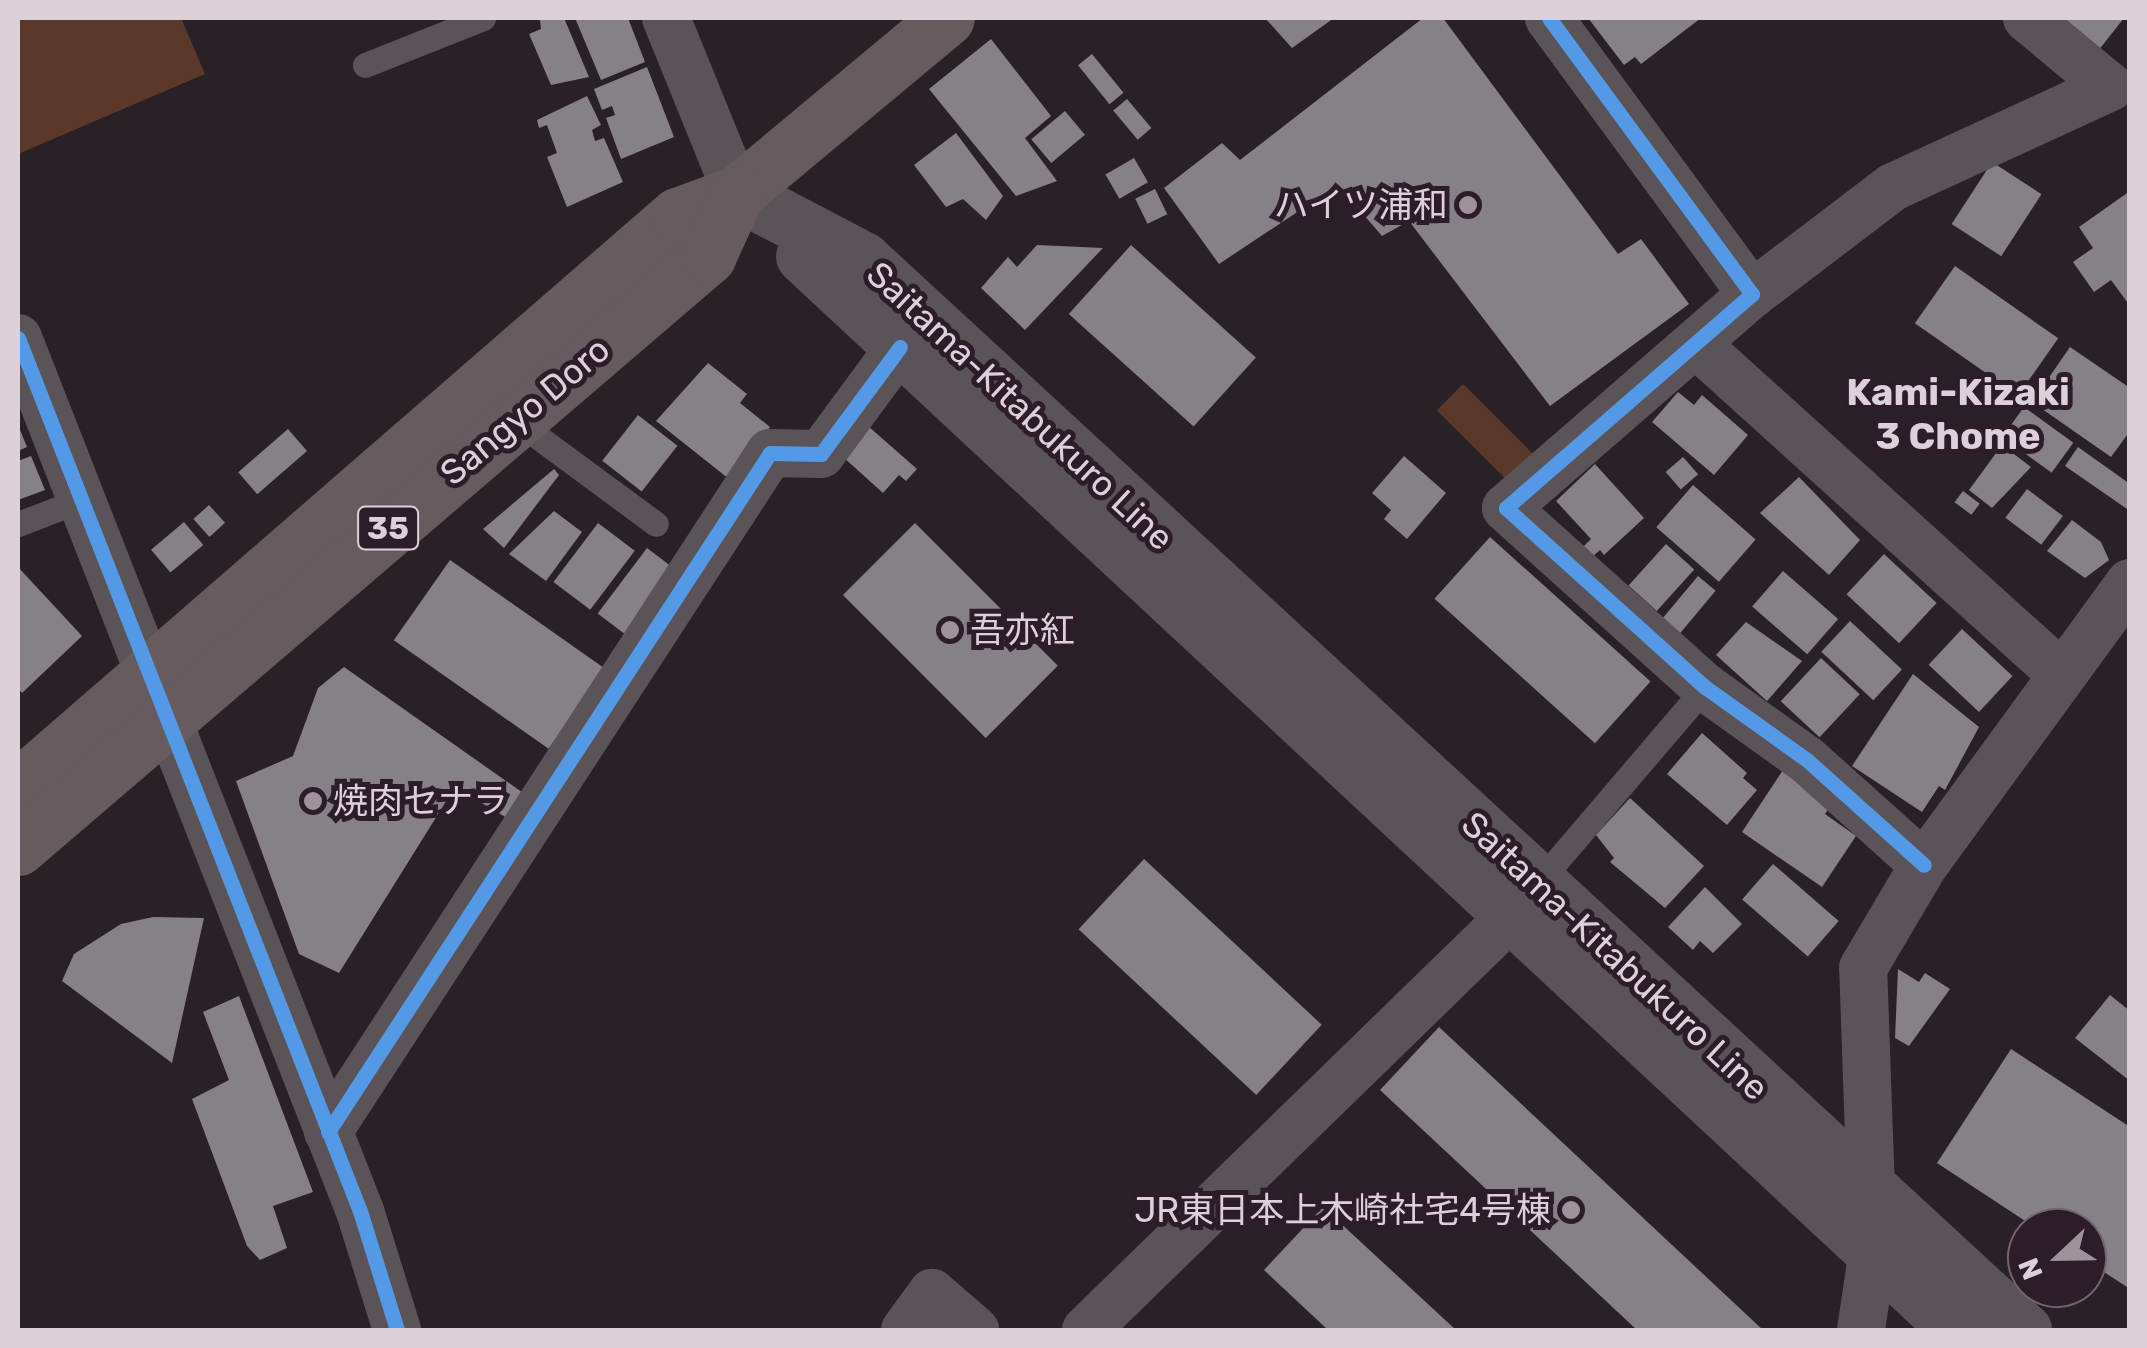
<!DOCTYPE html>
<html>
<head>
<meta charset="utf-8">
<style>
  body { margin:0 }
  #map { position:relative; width:2147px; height:1348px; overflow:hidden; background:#2a2027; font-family:Rubik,"Noto Sans JP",sans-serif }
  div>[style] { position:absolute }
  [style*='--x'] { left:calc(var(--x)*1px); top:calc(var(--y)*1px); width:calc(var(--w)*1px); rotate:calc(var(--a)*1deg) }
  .green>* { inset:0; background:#5b392a; transform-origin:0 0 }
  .building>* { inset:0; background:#868087; transform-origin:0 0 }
  .service>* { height:25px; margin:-12.5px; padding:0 12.5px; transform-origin:12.5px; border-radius:12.5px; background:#5a5358 }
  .minor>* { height:48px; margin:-24px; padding:0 24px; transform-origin:24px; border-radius:24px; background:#5a5358 }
  .secondary>* { height:55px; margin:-27.5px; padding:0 27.5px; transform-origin:27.5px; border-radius:27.5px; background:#5a5358 }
  .primary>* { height:55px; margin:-27.5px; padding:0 27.5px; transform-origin:27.5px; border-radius:27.5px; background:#665b5f }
  .cycleway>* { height:15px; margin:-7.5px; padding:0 7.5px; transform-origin:7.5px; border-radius:7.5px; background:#5399e6 }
  .dots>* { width:28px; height:28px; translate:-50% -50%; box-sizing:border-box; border:5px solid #2d1d29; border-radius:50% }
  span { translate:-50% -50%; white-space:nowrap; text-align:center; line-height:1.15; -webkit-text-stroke:10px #2d1d29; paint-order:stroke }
  .shield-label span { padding:2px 8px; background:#2d1d29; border:2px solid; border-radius:8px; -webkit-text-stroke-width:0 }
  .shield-label { font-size:32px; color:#ddd1d9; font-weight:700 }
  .poi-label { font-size:35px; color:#ddd1d9 }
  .right { translate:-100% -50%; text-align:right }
  .left { translate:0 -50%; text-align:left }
  .street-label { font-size:35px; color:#ddd1d9 }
  .neighbourhood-label { font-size:38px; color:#ddd1d9; font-weight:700 }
  .frame { position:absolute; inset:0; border:20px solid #ddd1d9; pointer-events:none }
  .north { position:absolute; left:2007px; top:1208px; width:100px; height:100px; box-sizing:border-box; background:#2d1d29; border:2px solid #73656f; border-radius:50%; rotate:248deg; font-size:28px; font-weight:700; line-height:40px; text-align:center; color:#ddd1d9 }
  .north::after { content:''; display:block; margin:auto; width:35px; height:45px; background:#9e939b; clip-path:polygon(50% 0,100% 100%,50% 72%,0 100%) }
</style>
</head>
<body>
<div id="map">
  <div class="green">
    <i style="clip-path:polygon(18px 18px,181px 18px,205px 74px,18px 154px)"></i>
    <i style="left:1463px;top:384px;width:104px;height:37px;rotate:45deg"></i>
  </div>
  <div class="building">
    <i style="clip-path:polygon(564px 18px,589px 77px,551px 85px,529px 34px,541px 29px,540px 20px)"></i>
    <i style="clip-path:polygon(575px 18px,628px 18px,645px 62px,601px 80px)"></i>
    <i style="clip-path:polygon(1265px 18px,1334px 18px,1292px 48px)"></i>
    <i style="clip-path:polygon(1423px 18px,1443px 18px,1618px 254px,1641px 239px,1689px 304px,1550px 406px,1409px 221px,1382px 236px,1338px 185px,1219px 264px,1164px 188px,1222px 143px,1240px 160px)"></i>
    <i style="clip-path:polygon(1588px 18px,1701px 18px,1641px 64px,1635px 57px,1624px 65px)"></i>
    <i style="clip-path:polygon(2055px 18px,2124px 18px,2098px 51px)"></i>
    <i style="clip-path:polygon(991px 39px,1051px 116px,1025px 138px,1057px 181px,1016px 196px,929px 89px)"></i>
    <i style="left:1092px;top:54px;width:50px;height:18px;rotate:51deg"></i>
    <i style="clip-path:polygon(647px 67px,674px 137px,621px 159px,606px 118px,615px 115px,612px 106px,602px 110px,594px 89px)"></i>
    <i style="clip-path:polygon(587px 96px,601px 125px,592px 130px,595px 141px,604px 138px,623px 182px,567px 207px,547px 157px,557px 153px,547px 125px,539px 128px,537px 120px)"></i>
    <i style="left:1127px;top:99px;width:38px;height:18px;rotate:50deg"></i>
    <i style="left:1065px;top:111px;width:31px;height:44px;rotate:50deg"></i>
    <i style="clip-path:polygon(956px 133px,1003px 196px,986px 220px,963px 199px,946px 207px,914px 165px)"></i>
    <i style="left:1134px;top:158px;width:28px;height:33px;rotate:60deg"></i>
    <i style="left:1992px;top:162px;width:59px;height:74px;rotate:33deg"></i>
    <i style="left:1155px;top:189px;width:28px;height:22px;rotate:64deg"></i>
    <i style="clip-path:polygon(2130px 191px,2130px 306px,2111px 280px,2094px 292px,2073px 262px,2093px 248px,2079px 227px)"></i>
    <i style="clip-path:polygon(1037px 245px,1103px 248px,1025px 330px,981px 288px,1008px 257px,1017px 267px)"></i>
    <i style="left:1131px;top:245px;width:168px;height:93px;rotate:42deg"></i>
    <i style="left:1955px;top:266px;width:126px;height:70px;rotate:35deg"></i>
    <i style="clip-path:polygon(2070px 347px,2130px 388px,2130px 431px,2111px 457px,2032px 402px)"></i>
    <i style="clip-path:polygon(708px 363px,747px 394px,740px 403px,770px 427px,729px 479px,656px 421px)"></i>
    <i style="clip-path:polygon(1678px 392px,1694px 405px,1702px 395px,1748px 435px,1714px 475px,1652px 422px)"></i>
    <i style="left:2024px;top:407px;width:61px;height:37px;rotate:36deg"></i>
    <i style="left:638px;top:415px;width:50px;height:58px;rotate:38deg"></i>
    <i style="clip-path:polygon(18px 425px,27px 447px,18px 451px)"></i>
    <i style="clip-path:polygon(868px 426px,917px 469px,906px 481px,899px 475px,883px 493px,842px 456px)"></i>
    <i style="left:288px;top:429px;width:29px;height:66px;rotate:49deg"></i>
    <i style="clip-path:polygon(2002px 445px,2031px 467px,1992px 508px,1969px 490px)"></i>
    <i style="clip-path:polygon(2078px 447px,2130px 484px,2130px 511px,2065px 466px)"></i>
    <i style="clip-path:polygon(31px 456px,45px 490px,18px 500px,18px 461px)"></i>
    <i style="clip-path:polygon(1404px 456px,1446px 493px,1407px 539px,1384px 519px,1391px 510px,1372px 493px)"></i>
    <i style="left:1683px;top:457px;width:23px;height:23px;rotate:49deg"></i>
    <i style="clip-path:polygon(1595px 464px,1644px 518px,1604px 555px,1600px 550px,1592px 557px,1583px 547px,1591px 539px,1556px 501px)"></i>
    <i style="clip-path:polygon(554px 469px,559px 475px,504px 548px,483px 529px)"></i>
    <i style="clip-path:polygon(1799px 477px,1860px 540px,1829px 575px,1760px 513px)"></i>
    <i style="left:1693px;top:485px;width:83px;height:56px;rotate:41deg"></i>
    <i style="left:2027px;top:489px;width:45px;height:36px;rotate:37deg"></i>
    <i style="left:1963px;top:491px;width:21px;height:14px;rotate:37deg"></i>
    <i style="left:209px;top:505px;width:24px;height:21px;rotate:48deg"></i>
    <i style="clip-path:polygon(554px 511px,582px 532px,546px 581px,509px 554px)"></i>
    <i style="clip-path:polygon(2072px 520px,2101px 542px,2109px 560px,2085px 578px,2047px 551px)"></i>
    <i style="left:184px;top:522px;width:30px;height:43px;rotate:50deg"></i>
    <i style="left:598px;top:523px;width:46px;height:74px;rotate:37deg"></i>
    <i style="left:915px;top:523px;width:202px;height:102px;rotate:45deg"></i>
    <i style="left:1490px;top:537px;width:216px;height:83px;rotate:42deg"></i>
    <i style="left:1666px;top:544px;width:38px;height:56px;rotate:42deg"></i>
    <i style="left:647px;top:548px;width:36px;height:82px;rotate:37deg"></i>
    <i style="left:1884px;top:554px;width:72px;height:55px;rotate:43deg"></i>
    <i style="left:450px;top:560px;width:189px;height:98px;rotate:35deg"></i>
    <i style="clip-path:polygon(18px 567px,82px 636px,22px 693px,18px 688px)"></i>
    <i style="left:1783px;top:571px;width:73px;height:47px;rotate:41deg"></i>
    <i style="left:1698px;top:576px;width:23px;height:55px;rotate:40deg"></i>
    <i style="left:1850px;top:621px;width:71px;height:42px;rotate:43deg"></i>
    <i style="clip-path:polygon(1746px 622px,1802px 661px,1767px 701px,1716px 655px)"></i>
    <i style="left:1962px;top:629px;width:69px;height:49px;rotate:43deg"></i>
    <i style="left:1821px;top:658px;width:53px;height:59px;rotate:43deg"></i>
    <i style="clip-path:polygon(344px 667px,526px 795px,512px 821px,455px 787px,339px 973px,299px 954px,236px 781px,293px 756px,318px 688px)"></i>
    <i style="clip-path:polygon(1913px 674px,1979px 727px,1945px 790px,1939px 786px,1922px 812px,1852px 766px)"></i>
    <i style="clip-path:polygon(1702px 733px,1747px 773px,1743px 778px,1757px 790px,1727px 825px,1667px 774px)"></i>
    <i style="clip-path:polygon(1785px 767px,1834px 801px,1825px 814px,1856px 836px,1822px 887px,1742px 832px)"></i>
    <i style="clip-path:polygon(1630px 798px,1704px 866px,1665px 908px,1610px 862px,1614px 858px,1596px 835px)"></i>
    <i style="left:1144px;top:859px;width:243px;height:96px;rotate:43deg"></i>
    <i style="left:1773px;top:864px;width:87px;height:47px;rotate:41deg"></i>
    <i style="clip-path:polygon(1705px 887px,1742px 924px,1713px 953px,1700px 941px,1693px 950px,1668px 927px)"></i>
    <i style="clip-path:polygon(153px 917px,204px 918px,172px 1063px,62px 981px,74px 954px,121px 924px)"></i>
    <i style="clip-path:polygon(1898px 969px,1919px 982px,1925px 973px,1950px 989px,1909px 1046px,1895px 1038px)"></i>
    <i style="clip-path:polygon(2110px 995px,2130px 1011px,2130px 1081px,2075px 1038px)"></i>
    <i style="clip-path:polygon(239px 996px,313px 1192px,273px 1206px,287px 1248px,260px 1260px,247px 1246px,192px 1099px,229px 1080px,203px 1012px)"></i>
    <i style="clip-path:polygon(1439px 1027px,1763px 1330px,1637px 1330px,1380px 1090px)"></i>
    <i style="clip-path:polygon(2011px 1049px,2130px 1127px,2130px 1289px,2087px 1261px,2087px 1228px,2036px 1228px,1937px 1163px)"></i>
    <i style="clip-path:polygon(1323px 1207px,1456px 1330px,1328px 1330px,1264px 1270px)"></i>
  </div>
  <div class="service">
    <i style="--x:365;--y:65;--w:127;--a:-21.7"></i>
    <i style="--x:515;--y:420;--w:175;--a:36.4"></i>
    <i style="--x:18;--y:524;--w:70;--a:-21"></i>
    <i style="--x:1537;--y:884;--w:259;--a:-49.5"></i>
  </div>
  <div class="minor">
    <i style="--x:666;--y:18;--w:189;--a:67.9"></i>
    <i style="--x:1549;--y:18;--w:343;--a:53.7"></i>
    <i style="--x:1752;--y:294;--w:326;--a:139"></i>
    <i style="--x:1506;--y:508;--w:268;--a:42"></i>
    <i style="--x:1705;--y:687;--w:125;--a:35.6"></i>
    <i style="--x:1807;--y:760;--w:157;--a:41.9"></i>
    <i style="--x:1752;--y:294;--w:177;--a:-37.2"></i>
    <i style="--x:1893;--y:187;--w:239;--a:-24.7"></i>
    <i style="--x:2110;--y:87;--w:108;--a:-140.3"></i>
    <i style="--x:18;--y:338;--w:938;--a:68.61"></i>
    <i style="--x:360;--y:1211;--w:125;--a:72.7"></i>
    <i style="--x:1697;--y:345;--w:491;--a:42.1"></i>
    <i style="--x:328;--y:1132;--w:810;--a:-56.94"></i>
    <i style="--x:770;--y:453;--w:51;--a:1.1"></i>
    <i style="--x:821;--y:454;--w:133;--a:-53.6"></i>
    <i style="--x:905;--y:1330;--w:46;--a:-53.9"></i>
    <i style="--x:932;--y:1293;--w:57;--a:40.7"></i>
    <i style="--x:1086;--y:1330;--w:589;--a:-44.24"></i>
    <i style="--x:1861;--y:1330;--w:81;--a:-81.5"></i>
    <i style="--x:1873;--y:1250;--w:282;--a:-92"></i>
    <i style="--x:1863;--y:968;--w:120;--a:-59.4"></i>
    <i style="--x:1924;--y:865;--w:349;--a:-53.9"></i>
  </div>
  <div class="secondary">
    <i style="--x:737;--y:193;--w:142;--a:27.6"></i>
    <i style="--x:863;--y:259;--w:1580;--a:42.69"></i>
    <i style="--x:803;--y:256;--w:1576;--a:42.94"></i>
  </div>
  <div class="primary">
    <i style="--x:18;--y:787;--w:873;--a:-40.96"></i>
    <i style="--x:677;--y:215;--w:64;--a:-20.1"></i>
    <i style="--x:737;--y:193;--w:273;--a:-39.8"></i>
    <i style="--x:18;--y:848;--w:909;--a:-40.58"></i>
    <i style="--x:708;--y:257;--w:70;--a:-65.6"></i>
  </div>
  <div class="cycleway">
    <i style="--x:1549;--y:18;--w:343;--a:53.7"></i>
    <i style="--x:1752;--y:294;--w:326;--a:139"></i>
    <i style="--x:1506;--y:508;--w:268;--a:42"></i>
    <i style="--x:1705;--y:687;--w:125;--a:35.6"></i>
    <i style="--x:1807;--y:760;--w:157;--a:41.9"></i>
    <i style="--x:18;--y:338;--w:938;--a:68.61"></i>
    <i style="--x:360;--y:1211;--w:125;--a:72.7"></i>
    <i style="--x:328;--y:1132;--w:810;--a:-56.94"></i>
    <i style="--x:770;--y:453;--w:51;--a:1.1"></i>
    <i style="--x:821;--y:454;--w:133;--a:-53.6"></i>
  </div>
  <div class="dots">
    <i style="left:1468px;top:205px;background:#9e939b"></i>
    <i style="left:950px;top:630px;background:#9e939b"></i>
    <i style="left:313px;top:801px;background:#9e939b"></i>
    <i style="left:1571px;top:1210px;background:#9e939b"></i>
  </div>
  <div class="shield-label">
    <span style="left:388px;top:528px">35</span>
  </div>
  <div class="poi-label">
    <span class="right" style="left:1448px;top:205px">ハイツ浦和</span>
    <span class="left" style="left:970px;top:630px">吾亦紅</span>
    <span class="left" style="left:333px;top:801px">焼肉セナラ</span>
    <span class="right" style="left:1551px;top:1210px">JR東日本上木崎社宅4号棟</span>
  </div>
  <div class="street-label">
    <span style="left:1020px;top:406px;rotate:43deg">Saitama-Kitabukuro Line</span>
    <span style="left:525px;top:411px;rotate:-40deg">Sangyo Doro</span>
    <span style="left:1615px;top:956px;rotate:43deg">Saitama-Kitabukuro Line</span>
  </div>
  <div class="neighbourhood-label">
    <span style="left:1958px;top:415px">Kami-Kizaki<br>3 Chome</span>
  </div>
  <div class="frame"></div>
  <div class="north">N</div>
</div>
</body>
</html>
